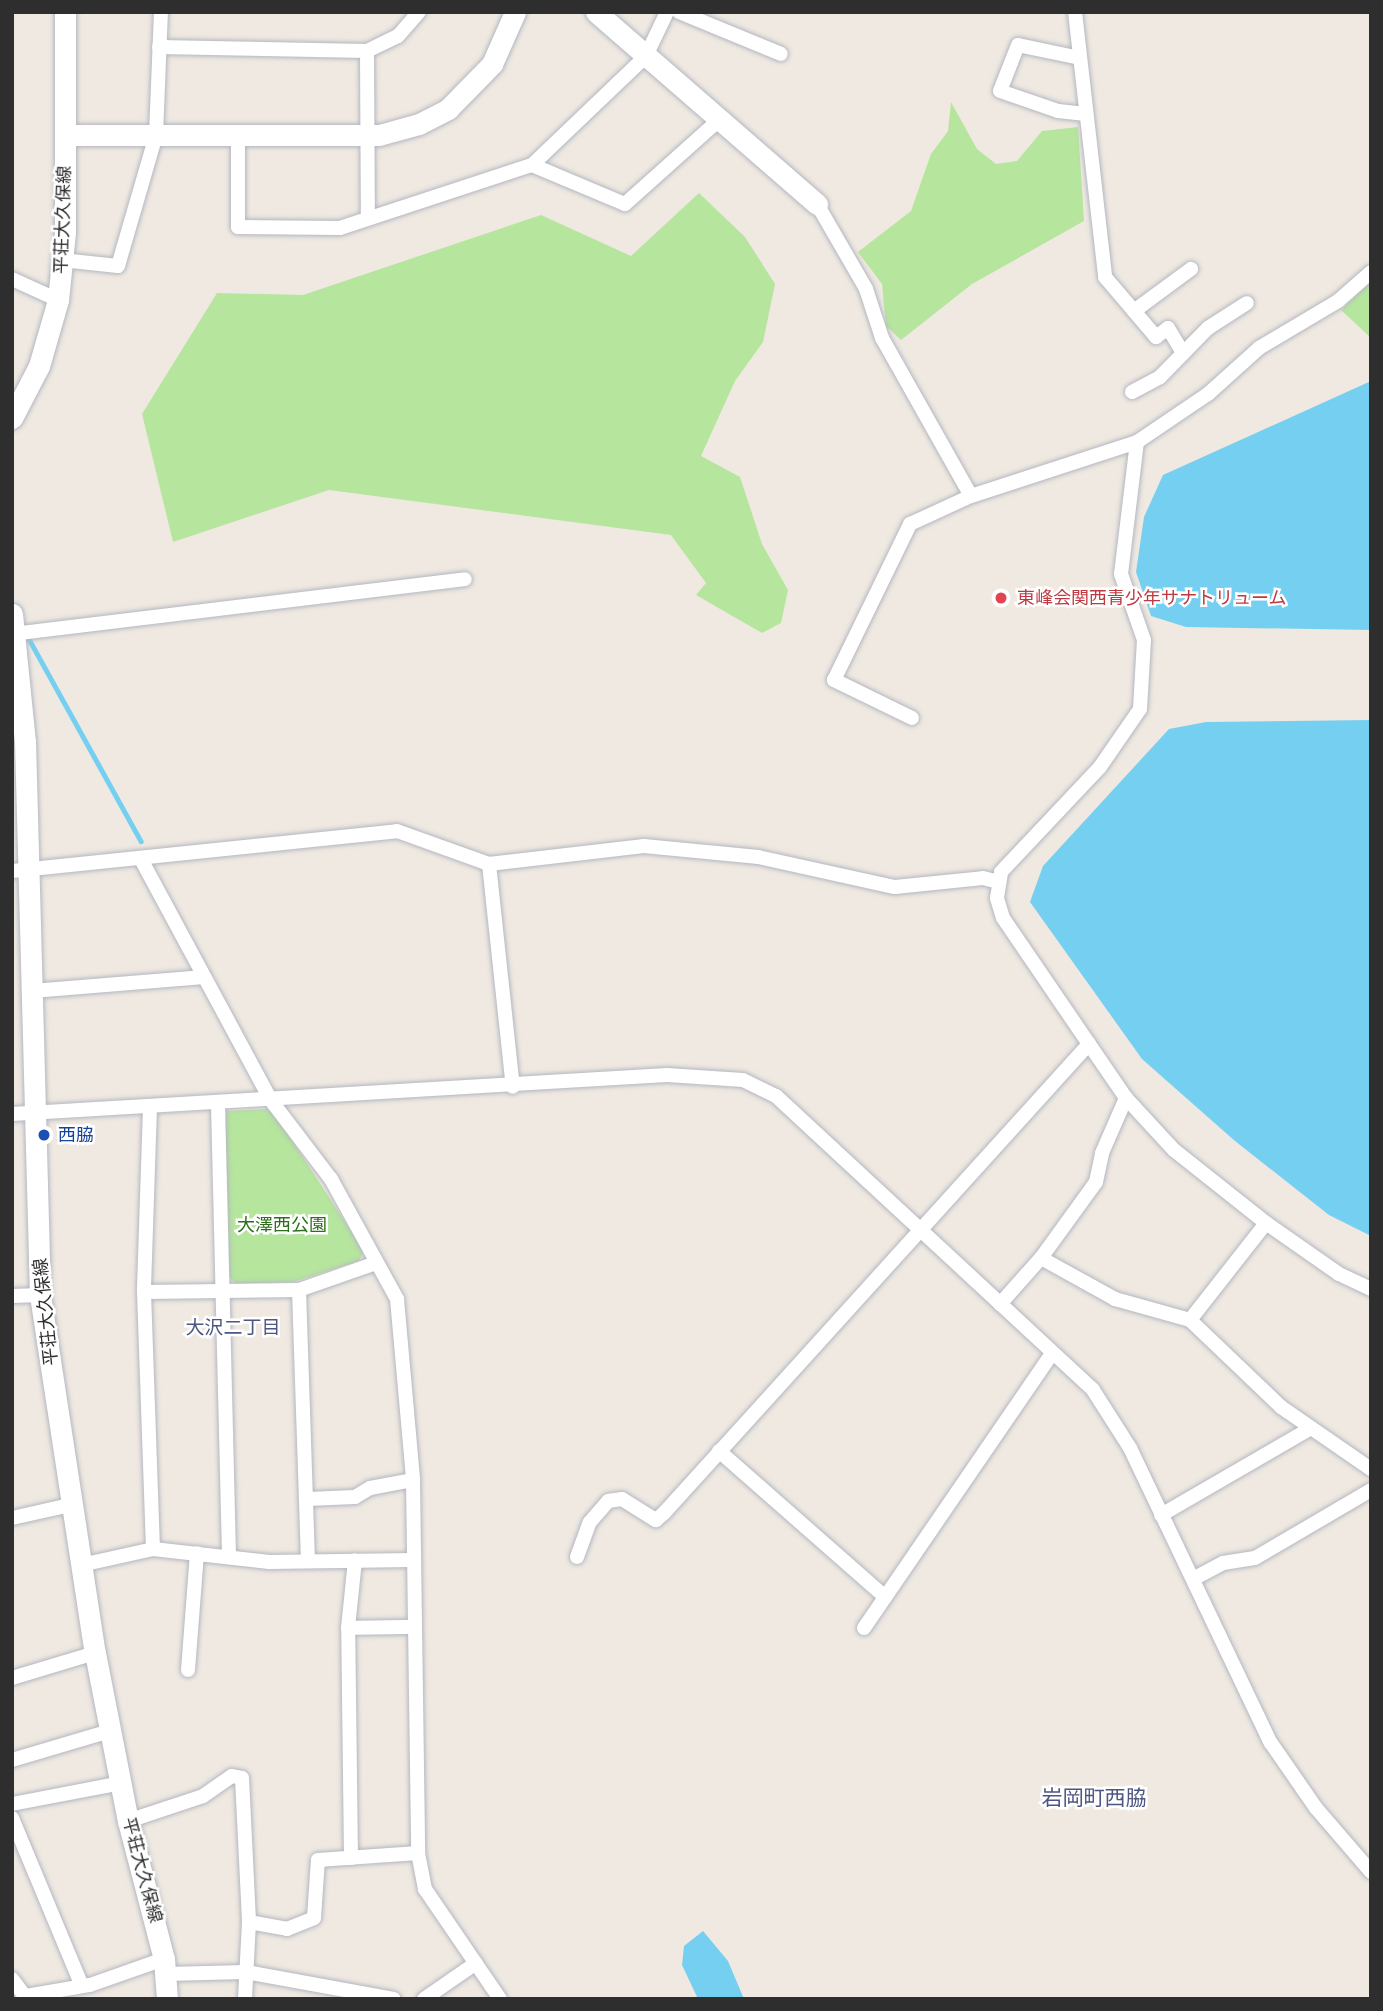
<!DOCTYPE html>
<html>
<head>
<meta charset="utf-8">
<style>
  body { margin:0 }
  #map { position:relative; width:1383px; height:2011px; overflow:hidden; background:#efe9e1; font-family:"Titillium Web","Noto Sans JP",sans-serif }
  div>[style] { position:absolute }
  [style*='--x'] { left:calc(var(--x)*1px); top:calc(var(--y)*1px); width:calc(var(--w)*1px); rotate:calc(var(--a)*1deg) }
  .green>* { inset:0; background:#b6e59e }
  .water>* { inset:0; background:#75cff0 }
  .stream>* { height:4.5px; margin:-2.25px; padding:0 2.25px; transform-origin:2.25px; border-radius:2.25px; background:#75cff0 }
  .roads { filter:drop-shadow(0 0 2px #b4b7c1) drop-shadow(0 0 2px #b4b7c1) }
  .street>* { height:14px; margin:-7px; padding:0 7px; transform-origin:7px; border-radius:7px; background:#fff }
  .secondary>* { height:21px; margin:-10.5px; padding:0 10.5px; transform-origin:10.5px; border-radius:10.5px; background:#fff }
  .dots>* { width:19px; height:19px; translate:-50% -50%; box-sizing:border-box; border:4px solid #fff; border-radius:50% }
  span { translate:-50% -50%; white-space:nowrap; text-align:center; line-height:1.15; -webkit-text-stroke:5px #fff; paint-order:stroke }
  .street-label { font-size:18px; color:#2e2e2e }
  .health-label { font-size:18px; color:#be3a42 }
  .left { translate:0 -50%; text-align:left }
  .transit-label { font-size:18px; color:#164399 }
  .park-label { font-size:18px; color:#2c6e1b }
  .neighbourhood-label { font-size:19px; color:#4d5680 }
  .quarter-label { font-size:21px; color:#4d5680 }
  .frame { position:absolute; inset:0; border:14px solid #2e2e2e; pointer-events:none }
</style>
</head>
<body>
<div id="map">
  <div class="green">
    <i style="clip-path:polygon(951px 102px,977px 149px,996px 164px,1017px 161px,1042px 131px,1078px 127px,1084px 221px,972px 284px,901px 340px,886px 326px,882px 284px,858px 252px,911px 211px,931px 154px,948px 131px)"></i>
    <i style="clip-path:polygon(699px 193px,745px 237px,775px 284px,763px 342px,735px 381px,701px 456px,740px 477px,762px 544px,788px 590px,781px 623px,762px 633px,696px 595px,706px 583px,671px 535px,329px 490px,173px 542px,142px 414px,217px 293px,303px 295px,541px 215px,631px 256px)"></i>
    <i style="clip-path:polygon(1371px 281px,1371px 338px,1341px 310px)"></i>
    <i style="clip-path:polygon(267px 1109px,276px 1116px,364px 1251px,359px 1261px,293px 1282px,236px 1284px,228px 1276px,225px 1121px,227px 1111px)"></i>
  </div>
  <div class="water">
    <i style="clip-path:polygon(1371px 381px,1371px 630px,1186px 627px,1151px 616px,1136px 572px,1144px 517px,1163px 475px)"></i>
    <i style="clip-path:polygon(1371px 720px,1371px 1236px,1329px 1215px,1235px 1141px,1142px 1059px,1030px 902px,1043px 866px,1169px 729px,1206px 722px)"></i>
    <i style="clip-path:polygon(703px 1931px,728px 1961px,744px 1999px,698px 1999px,682px 1965px,684px 1946px)"></i>
  </div>
  <div class="stream">
    <i style="--x:29;--y:639;--w:231;--a:61"></i>
  </div>
  <div class="roads">
    <div class="street">
      <i style="--x:679;--y:12;--w:110;--a:22.4"></i>
      <i style="--x:1075;--y:12;--w:267;--a:83.5"></i>
      <i style="--x:1105;--y:277;--w:79;--a:49.6"></i>
      <i style="--x:1156;--y:337;--w:15;--a:-37"></i>
      <i style="--x:1168;--y:328;--w:29;--a:59"></i>
      <i style="--x:159;--y:47;--w:208;--a:1.1"></i>
      <i style="--x:367;--y:51;--w:34;--a:-26"></i>
      <i style="--x:398;--y:36;--w:32;--a:-49"></i>
      <i style="--x:367;--y:51;--w:165;--a:89.7"></i>
      <i style="--x:1080;--y:58;--w:63;--a:-168.2"></i>
      <i style="--x:1018;--y:45;--w:49;--a:111.4"></i>
      <i style="--x:1000;--y:91;--w:61;--a:19"></i>
      <i style="--x:1058;--y:111;--w:28;--a:6"></i>
      <i style="--x:238;--y:135;--w:92;--a:90"></i>
      <i style="--x:238;--y:227;--w:102;--a:0.6"></i>
      <i style="--x:340;--y:228;--w:202;--a:-18.2"></i>
      <i style="--x:532;--y:165;--w:101;--a:22.8"></i>
      <i style="--x:625;--y:204;--w:126;--a:-41.8"></i>
      <i style="--x:532;--y:165;--w:158;--a:-43.7"></i>
      <i style="--x:646;--y:56;--w:49;--a:-64.5"></i>
      <i style="--x:817;--y:204;--w:98;--a:60"></i>
      <i style="--x:866;--y:289;--w:52;--a:71.9"></i>
      <i style="--x:882;--y:338;--w:181;--a:60.6"></i>
      <i style="--x:62;--y:260;--w:56;--a:6.1"></i>
      <i style="--x:118;--y:266;--w:136;--a:-73.8"></i>
      <i style="--x:156;--y:135;--w:123;--a:-87.7"></i>
      <i style="--x:12;--y:279;--w:51;--a:24.5"></i>
      <i style="--x:1134;--y:311;--w:71;--a:-36.4"></i>
      <i style="--x:1132;--y:392;--w:32;--a:-28"></i>
      <i style="--x:1160;--y:377;--w:69;--a:-45.6"></i>
      <i style="--x:1208;--y:328;--w:46;--a:-32.7"></i>
      <i style="--x:12;--y:634;--w:456;--a:-6.9"></i>
      <i style="--x:912;--y:718;--w:87;--a:-154"></i>
      <i style="--x:834;--y:680;--w:174;--a:-64"></i>
      <i style="--x:910;--y:524;--w:67;--a:-24.7"></i>
      <i style="--x:971;--y:496;--w:175;--a:-18"></i>
      <i style="--x:1137;--y:442;--w:86;--a:-34.1"></i>
      <i style="--x:1208;--y:394;--w:69;--a:-42"></i>
      <i style="--x:1259;--y:348;--w:92;--a:-30.7"></i>
      <i style="--x:1338;--y:301;--w:44;--a:-41.3"></i>
      <i style="--x:142;--y:861;--w:270;--a:61.7"></i>
      <i style="--x:270;--y:1099;--w:101;--a:52.7"></i>
      <i style="--x:331;--y:1179;--w:137;--a:61.2"></i>
      <i style="--x:397;--y:1299;--w:182;--a:84.9"></i>
      <i style="--x:413;--y:1480;--w:373;--a:89.2"></i>
      <i style="--x:418;--y:1853;--w:37;--a:79"></i>
      <i style="--x:425;--y:1889;--w:133;--a:55.7"></i>
      <i style="--x:489;--y:864;--w:156;--a:-6.6"></i>
      <i style="--x:644;--y:846;--w:115;--a:5.5"></i>
      <i style="--x:758;--y:857;--w:140;--a:12.4"></i>
      <i style="--x:895;--y:887;--w:88;--a:-5.8"></i>
      <i style="--x:983;--y:878;--w:16;--a:14"></i>
      <i style="--x:12;--y:871;--w:387;--a:-5.9"></i>
      <i style="--x:397;--y:831;--w:98;--a:19.7"></i>
      <i style="--x:489;--y:864;--w:224;--a:83.9"></i>
      <i style="--x:33;--y:991;--w:171;--a:-4.7"></i>
      <i style="--x:1089;--y:1044;--w:65;--a:55.6"></i>
      <i style="--x:1126;--y:1098;--w:71;--a:47.3"></i>
      <i style="--x:1174;--y:1150;--w:117;--a:38.4"></i>
      <i style="--x:1266;--y:1223;--w:89;--a:34.9"></i>
      <i style="--x:1339;--y:1274;--w:35;--a:25"></i>
      <i style="--x:218;--y:1105;--w:451;--a:88.6"></i>
      <i style="--x:150;--y:1107;--w:185;--a:91.9"></i>
      <i style="--x:144;--y:1292;--w:257;--a:88"></i>
      <i style="--x:12;--y:1114;--w:656;--a:-3.41"></i>
      <i style="--x:667;--y:1075;--w:76;--a:3.8"></i>
      <i style="--x:743;--y:1080;--w:37;--a:26"></i>
      <i style="--x:776;--y:1096;--w:432;--a:42.8"></i>
      <i style="--x:1093;--y:1390;--w:69;--a:57.5"></i>
      <i style="--x:1130;--y:1448;--w:327;--a:64.5"></i>
      <i style="--x:1271;--y:1743;--w:79;--a:55.3"></i>
      <i style="--x:1316;--y:1808;--w:84;--a:49.3"></i>
      <i style="--x:1041;--y:1258;--w:94;--a:-54.1"></i>
      <i style="--x:1096;--y:1182;--w:30;--a:-78"></i>
      <i style="--x:1102;--y:1153;--w:60;--a:-66.4"></i>
      <i style="--x:299;--y:1290;--w:270;--a:88.1"></i>
      <i style="--x:144;--y:1292;--w:155;--a:-0.7"></i>
      <i style="--x:299;--y:1290;--w:82;--a:-19.3"></i>
      <i style="--x:12;--y:1296;--w:28;--a:-2"></i>
      <i style="--x:1000;--y:1304;--w:62;--a:-48.3"></i>
      <i style="--x:1041;--y:1258;--w:85;--a:29"></i>
      <i style="--x:1115;--y:1299;--w:78;--a:15.6"></i>
      <i style="--x:1190;--y:1320;--w:126;--a:43.7"></i>
      <i style="--x:1281;--y:1407;--w:109;--a:34.6"></i>
      <i style="--x:1190;--y:1320;--w:123;--a:-51.9"></i>
      <i style="--x:719;--y:1451;--w:221;--a:41.3"></i>
      <i style="--x:308;--y:1499;--w:47;--a:-2.4"></i>
      <i style="--x:355;--y:1497;--w:17;--a:-31"></i>
      <i style="--x:370;--y:1488;--w:44;--a:-10.5"></i>
      <i style="--x:1161;--y:1515;--w:173;--a:-30.1"></i>
      <i style="--x:12;--y:1518;--w:59;--a:-12.6"></i>
      <i style="--x:577;--y:1557;--w:37;--a:-70"></i>
      <i style="--x:590;--y:1522;--w:28;--a:-49"></i>
      <i style="--x:608;--y:1501;--w:14;--a:-8"></i>
      <i style="--x:622;--y:1499;--w:40;--a:32"></i>
      <i style="--x:656;--y:1520;--w:11;--a:-41"></i>
      <i style="--x:664;--y:1513;--w:633;--a:-47.82"></i>
      <i style="--x:1089;--y:1044;--w:153;--a:-124.3"></i>
      <i style="--x:1003;--y:918;--w:21;--a:-107"></i>
      <i style="--x:997;--y:898;--w:26;--a:-81"></i>
      <i style="--x:1001;--y:872;--w:144;--a:-46.7"></i>
      <i style="--x:1100;--y:767;--w:70;--a:-55.4"></i>
      <i style="--x:1140;--y:709;--w:69;--a:-86.7"></i>
      <i style="--x:1144;--y:640;--w:70;--a:-109.2"></i>
      <i style="--x:1121;--y:574;--w:133;--a:-83.1"></i>
      <i style="--x:81;--y:1565;--w:74;--a:-12.5"></i>
      <i style="--x:153;--y:1549;--w:117;--a:6.4"></i>
      <i style="--x:269;--y:1562;--w:144;--a:-0.8"></i>
      <i style="--x:1193;--y:1579;--w:34;--a:-28"></i>
      <i style="--x:1223;--y:1563;--w:32;--a:-9"></i>
      <i style="--x:1255;--y:1558;--w:134;--a:-30.4"></i>
      <i style="--x:348;--y:1628;--w:66;--a:-0.9"></i>
      <i style="--x:864;--y:1628;--w:333;--a:-55.6"></i>
      <i style="--x:188;--y:1670;--w:117;--a:-85.6"></i>
      <i style="--x:12;--y:1678;--w:87;--a:-16.8"></i>
      <i style="--x:12;--y:1760;--w:102;--a:-16.5"></i>
      <i style="--x:12;--y:1804;--w:111;--a:-10.9"></i>
      <i style="--x:12;--y:1818;--w:182;--a:67.4"></i>
      <i style="--x:128;--y:1821;--w:79;--a:-18.4"></i>
      <i style="--x:203;--y:1796;--w:35;--a:-35"></i>
      <i style="--x:232;--y:1776;--w:10;--a:11"></i>
      <i style="--x:242;--y:1778;--w:144;--a:87.2"></i>
      <i style="--x:249;--y:1922;--w:77;--a:93"></i>
      <i style="--x:351;--y:1858;--w:230;--a:-90.7"></i>
      <i style="--x:348;--y:1628;--w:68;--a:-84.1"></i>
      <i style="--x:249;--y:1922;--w:39;--a:10"></i>
      <i style="--x:287;--y:1929;--w:29;--a:-22"></i>
      <i style="--x:314;--y:1918;--w:58;--a:-86.1"></i>
      <i style="--x:318;--y:1860;--w:100;--a:-4"></i>
      <i style="--x:165;--y:1974;--w:81;--a:-1.4"></i>
      <i style="--x:246;--y:1972;--w:150;--a:10.3"></i>
      <i style="--x:12;--y:1979;--w:25;--a:53"></i>
      <i style="--x:26;--y:1996;--w:65;--a:-9.8"></i>
      <i style="--x:90;--y:1985;--w:78;--a:-19.4"></i>
      <i style="--x:424;--y:1999;--w:63;--a:-34.7"></i>
    </div>
    <div class="secondary">
      <i style="--x:596;--y:12;--w:293;--a:41"></i>
      <i style="--x:66;--y:135;--w:313;--a:0"></i>
      <i style="--x:379;--y:135;--w:41;--a:-15.4"></i>
      <i style="--x:419;--y:124;--w:33;--a:-27"></i>
      <i style="--x:448;--y:109;--w:63;--a:-45.6"></i>
      <i style="--x:492;--y:64;--w:57;--a:-66.1"></i>
      <i style="--x:12;--y:418;--w:59;--a:-62.6"></i>
      <i style="--x:39;--y:366;--w:69;--a:-73.9"></i>
      <i style="--x:58;--y:300;--w:68;--a:-84.1"></i>
      <i style="--x:65;--y:232;--w:220;--a:-90"></i>
      <i style="--x:12;--y:614;--w:128;--a:84.2"></i>
      <i style="--x:25;--y:741;--w:554;--a:88.45"></i>
      <i style="--x:40;--y:1295;--w:362;--a:81.3"></i>
      <i style="--x:95;--y:1653;--w:171;--a:78.9"></i>
      <i style="--x:128;--y:1821;--w:143;--a:75.4"></i>
      <i style="--x:164;--y:1959;--w:40;--a:85.7"></i>
    </div>
  </div>
  <div class="dots">
    <i style="left:1001px;top:598px;background:#e0444e"></i>
    <i style="left:44px;top:1135px;background:#1a4fb4"></i>
  </div>
  <div class="street-label">
    <span style="left:63px;top:220px;rotate:-88deg">平荘大久保線</span>
    <span style="left:46px;top:1312px;rotate:-96deg">平荘大久保線</span>
    <span style="left:142px;top:1870px;rotate:75deg">平荘大久保線</span>
  </div>
  <div class="health-label">
    <span class="left" style="left:1017px;top:598px">東峰会関西青少年サナトリューム</span>
  </div>
  <div class="transit-label">
    <span class="left" style="left:58px;top:1135px">西脇</span>
  </div>
  <div class="park-label">
    <span style="left:282px;top:1225px">大澤西公園</span>
  </div>
  <div class="neighbourhood-label">
    <span style="left:233px;top:1327px">大沢二丁目</span>
  </div>
  <div class="quarter-label">
    <span style="left:1094px;top:1797px">岩岡町西脇</span>
  </div>
  <div class="frame"></div>
</div>
</body>
</html>
